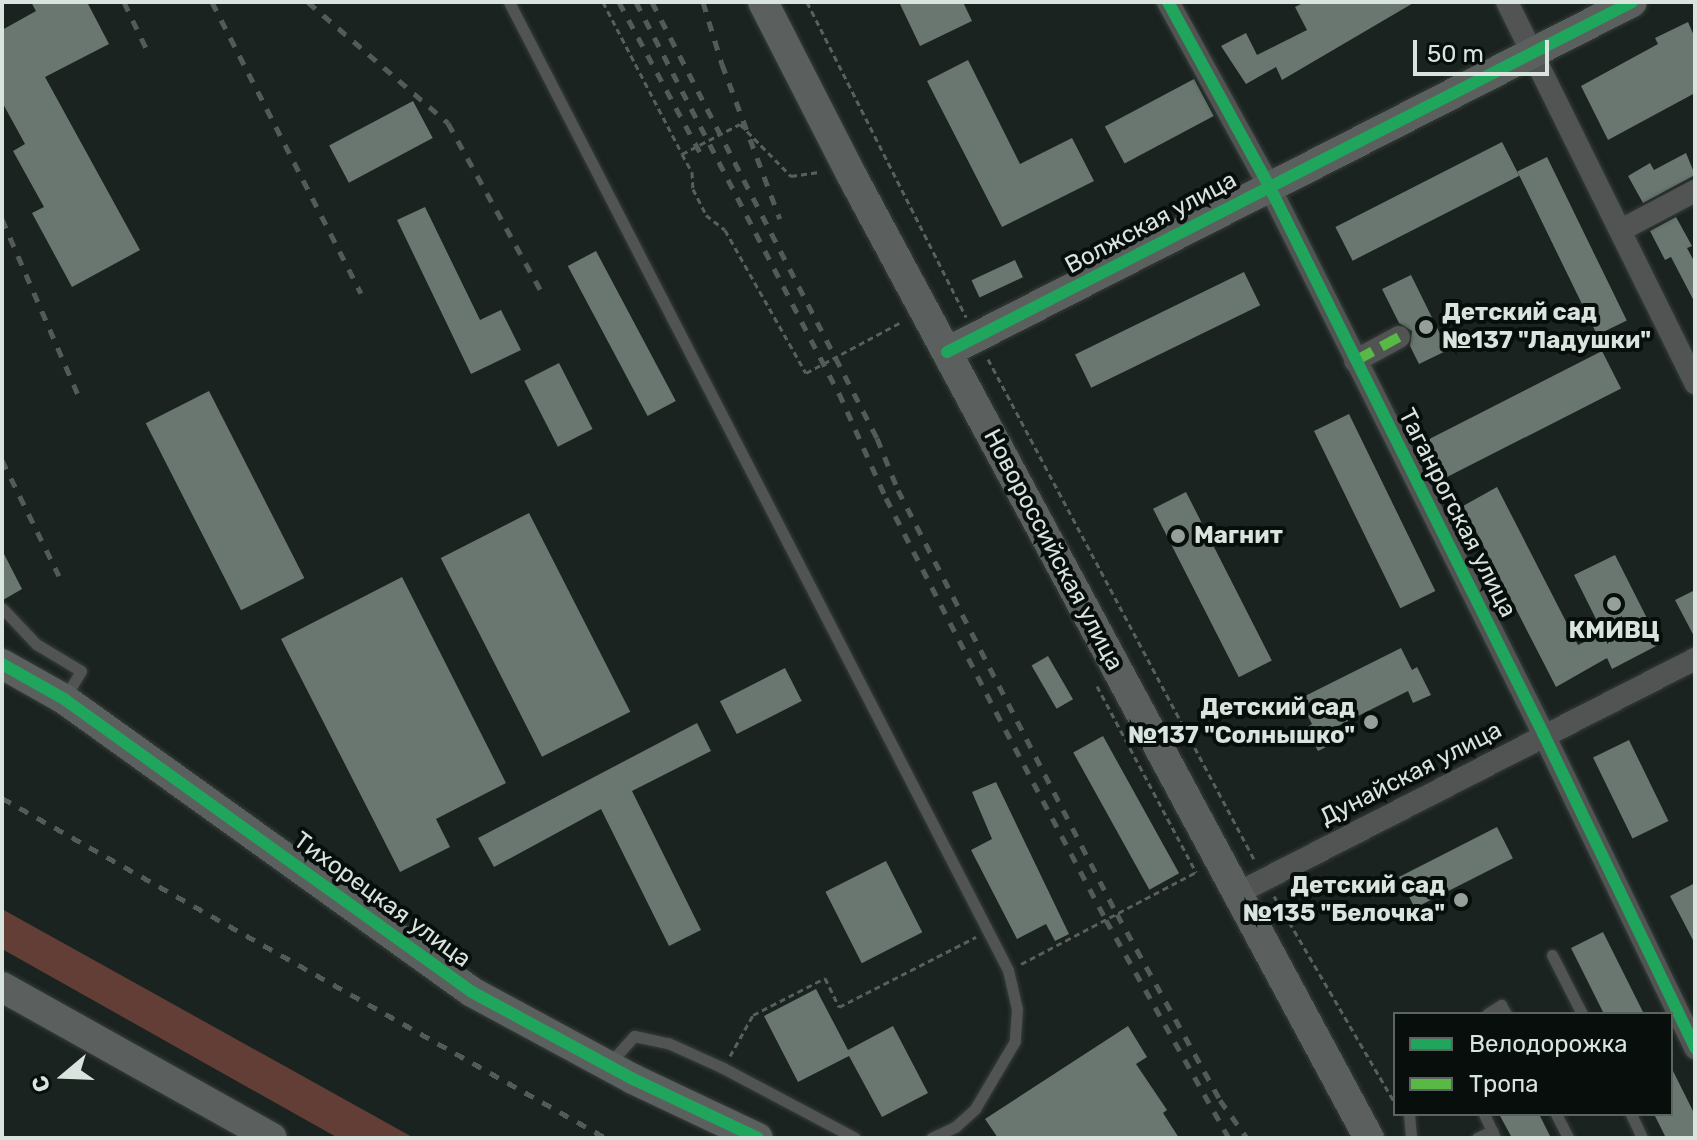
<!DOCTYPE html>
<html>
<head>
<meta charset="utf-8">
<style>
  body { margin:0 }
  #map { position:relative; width:1697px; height:1140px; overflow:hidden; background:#1a231f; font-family:Rubik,sans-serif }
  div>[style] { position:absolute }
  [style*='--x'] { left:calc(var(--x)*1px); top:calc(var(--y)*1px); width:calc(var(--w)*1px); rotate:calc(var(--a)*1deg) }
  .forest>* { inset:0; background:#623e36 }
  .building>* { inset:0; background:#697770; transform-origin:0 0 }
  .path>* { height:3px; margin-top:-1.5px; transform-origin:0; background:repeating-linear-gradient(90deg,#5a5e5c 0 6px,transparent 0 10px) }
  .roads { filter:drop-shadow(0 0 2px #363d3a) drop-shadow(0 0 2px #363d3a) }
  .lane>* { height:11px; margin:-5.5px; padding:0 5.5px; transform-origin:5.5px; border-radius:5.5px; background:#515453 }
  .street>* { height:22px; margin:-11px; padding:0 11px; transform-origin:11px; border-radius:11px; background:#515453 }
  .secondary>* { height:30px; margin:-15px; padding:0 15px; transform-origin:15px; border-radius:15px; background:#5b605e }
  .rail>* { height:5px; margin-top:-2.5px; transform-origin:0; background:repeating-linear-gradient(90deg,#545a56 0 10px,transparent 0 20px) }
  .quiet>* { height:10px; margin-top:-5px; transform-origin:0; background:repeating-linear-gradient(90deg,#58b947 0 20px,transparent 0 30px) }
  .cycleway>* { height:12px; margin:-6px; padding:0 6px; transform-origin:6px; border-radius:6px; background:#20a55d }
  .dots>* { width:22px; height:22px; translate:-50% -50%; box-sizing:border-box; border:4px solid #070e0b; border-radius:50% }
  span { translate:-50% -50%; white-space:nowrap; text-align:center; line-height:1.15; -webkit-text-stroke:8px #070e0b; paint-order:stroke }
  .street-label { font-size:24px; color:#d9e4de }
  .poi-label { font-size:24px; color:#d9e4de; font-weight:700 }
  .left { translate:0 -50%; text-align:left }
  .right { translate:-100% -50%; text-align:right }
  .frame { position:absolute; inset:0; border:4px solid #d9e4de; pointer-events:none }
  .legend { position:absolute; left:1393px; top:1012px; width:280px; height:104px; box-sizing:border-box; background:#070e0b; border:2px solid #5b645f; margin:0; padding:10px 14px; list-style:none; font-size:24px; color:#d9e4de }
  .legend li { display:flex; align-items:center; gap:16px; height:40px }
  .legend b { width:40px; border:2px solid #5b645f }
  .north { position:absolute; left:24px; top:1036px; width:80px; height:80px; -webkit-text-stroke:6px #070e0b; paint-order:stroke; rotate:251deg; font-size:22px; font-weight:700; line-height:32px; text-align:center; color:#d9e4de }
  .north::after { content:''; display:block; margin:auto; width:28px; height:36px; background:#d9e4de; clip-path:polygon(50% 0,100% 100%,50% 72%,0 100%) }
  .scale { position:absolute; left:1413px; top:40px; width:136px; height:36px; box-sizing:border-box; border:4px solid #d9e4de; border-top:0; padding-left:10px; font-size:24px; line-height:28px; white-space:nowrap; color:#d9e4de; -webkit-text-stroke:6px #070e0b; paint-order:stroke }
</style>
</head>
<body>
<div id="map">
  <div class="forest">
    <i style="clip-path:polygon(2px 909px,414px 1138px,338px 1138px,2px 949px)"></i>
  </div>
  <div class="building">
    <i style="clip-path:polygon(31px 2px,87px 2px,109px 44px,45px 77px,140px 250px,72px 287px,32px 213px,44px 207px,13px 151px,25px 144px,2px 102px,2px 30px,36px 11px)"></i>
    <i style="clip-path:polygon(899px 2px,963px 2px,972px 21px,920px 46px)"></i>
    <i style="clip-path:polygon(1305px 2px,1415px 2px,1282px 80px,1276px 67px,1246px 84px,1221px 46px,1246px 33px,1257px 55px,1307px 30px,1295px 7px)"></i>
    <i style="clip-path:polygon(1688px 22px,1695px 38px,1695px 93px,1608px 140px,1581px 86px,1658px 44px,1655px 38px)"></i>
    <i style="clip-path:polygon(968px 60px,1020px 164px,1072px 138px,1094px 181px,1002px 227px,927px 81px)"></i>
    <i style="left:1194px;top:79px;width:42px;height:101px;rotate:62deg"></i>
    <i style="left:413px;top:101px;width:42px;height:95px;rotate:62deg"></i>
    <i style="left:1502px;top:142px;width:38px;height:187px;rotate:63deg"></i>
    <i style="clip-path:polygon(1686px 153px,1695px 175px,1643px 203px,1628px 176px,1650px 163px,1654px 170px)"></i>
    <i style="left:1547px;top:157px;width:182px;height:33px;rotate:64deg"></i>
    <i style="clip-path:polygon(425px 207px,480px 320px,501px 310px,521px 350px,471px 374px,397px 220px)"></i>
    <i style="clip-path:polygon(1676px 217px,1692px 246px,1687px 248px,1695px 263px,1695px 303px,1671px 257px,1665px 260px,1650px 231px)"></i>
    <i style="left:596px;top:251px;width:170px;height:32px;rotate:62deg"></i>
    <i style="left:1015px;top:260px;width:19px;height:48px;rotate:65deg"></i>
    <i style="left:1244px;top:272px;width:37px;height:188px;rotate:64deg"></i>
    <i style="clip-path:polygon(1411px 275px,1448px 350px,1419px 364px,1410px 346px,1412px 331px,1399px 323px,1382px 289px)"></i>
    <i style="left:1602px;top:351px;width:42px;height:208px;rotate:63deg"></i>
    <i style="left:559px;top:363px;width:74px;height:39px;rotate:63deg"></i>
    <i style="left:209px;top:391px;width:210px;height:71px;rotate:63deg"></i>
    <i style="left:1349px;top:414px;width:197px;height:39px;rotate:64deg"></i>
    <i style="clip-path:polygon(1497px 487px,1578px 645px,1603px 633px,1574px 575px,1615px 555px,1660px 644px,1612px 669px,1607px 658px,1556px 687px,1463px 506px)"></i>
    <i style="left:1186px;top:492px;width:189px;height:37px;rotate:63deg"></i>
    <i style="left:529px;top:513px;width:223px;height:99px;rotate:63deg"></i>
    <i style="clip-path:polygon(2px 550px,22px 589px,3px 600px,2px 600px)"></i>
    <i style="clip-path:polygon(402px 577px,506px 783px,436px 819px,450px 847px,400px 872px,281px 639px)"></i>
    <i style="clip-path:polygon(1695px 590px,1695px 638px,1675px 600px)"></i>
    <i style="clip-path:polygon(1401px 648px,1412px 670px,1417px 667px,1431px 695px,1413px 703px,1408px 691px,1330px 730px,1336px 742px,1318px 751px,1306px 728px,1312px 724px,1299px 699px)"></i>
    <i style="left:1048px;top:656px;width:50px;height:19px;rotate:60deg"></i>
    <i style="left:785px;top:668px;width:37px;height:73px;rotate:63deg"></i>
    <i style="clip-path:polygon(697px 723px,711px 751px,632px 791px,701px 930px,669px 946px,601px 809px,494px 867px,478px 838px)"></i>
    <i style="left:1103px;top:736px;width:157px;height:34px;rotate:61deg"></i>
    <i style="left:1629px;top:740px;width:90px;height:40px;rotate:64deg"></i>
    <i style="clip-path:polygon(996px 782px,1069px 934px,1055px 941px,1046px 924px,1017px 939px,971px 850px,992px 839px,972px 792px)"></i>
    <i style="left:1497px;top:827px;width:35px;height:110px;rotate:63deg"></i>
    <i style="left:886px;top:861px;width:80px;height:68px;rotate:63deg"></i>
    <i style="clip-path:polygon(1695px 883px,1695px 944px,1670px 896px)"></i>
    <i style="clip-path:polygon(1603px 932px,1644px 1014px,1604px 1014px,1571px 948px)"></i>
    <i style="clip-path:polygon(816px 989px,848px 1050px,893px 1026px,928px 1093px,882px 1117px,849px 1056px,798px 1082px,764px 1016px)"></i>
    <i style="clip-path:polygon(1128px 1026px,1147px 1057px,1136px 1064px,1167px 1110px,1163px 1113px,1179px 1138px,998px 1138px,985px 1119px)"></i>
    <i style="clip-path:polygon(1671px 1067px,1695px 1115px,1695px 1138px,1666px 1138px,1654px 1114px,1671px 1114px)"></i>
    <i style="clip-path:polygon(1499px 1114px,1539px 1114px,1551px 1138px,1512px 1138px)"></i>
  </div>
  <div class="path">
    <i style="--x:603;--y:2;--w:171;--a:62.5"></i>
    <i style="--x:682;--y:154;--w:65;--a:-27.3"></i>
    <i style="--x:740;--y:124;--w:73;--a:45.6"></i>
    <i style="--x:791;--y:176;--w:30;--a:-8"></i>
    <i style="--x:807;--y:2;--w:353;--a:63.2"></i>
    <i style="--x:682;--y:154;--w:21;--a:61"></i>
    <i style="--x:692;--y:172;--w:17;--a:87"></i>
    <i style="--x:693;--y:189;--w:29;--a:63"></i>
    <i style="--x:706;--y:215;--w:24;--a:38"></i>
    <i style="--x:725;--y:230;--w:164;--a:60.5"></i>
    <i style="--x:806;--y:373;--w:108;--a:-28.2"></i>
    <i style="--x:988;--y:359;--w:569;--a:61.99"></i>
    <i style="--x:1097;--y:686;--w:211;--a:62"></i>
    <i style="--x:1274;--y:896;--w:240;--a:59.7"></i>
    <i style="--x:1021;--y:964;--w:200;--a:-27.7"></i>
    <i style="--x:730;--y:1056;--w:47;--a:-60.7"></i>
    <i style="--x:753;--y:1015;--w:81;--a:-27.2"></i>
    <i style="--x:825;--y:978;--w:32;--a:64"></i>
    <i style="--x:839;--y:1007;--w:154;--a:-27.1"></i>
  </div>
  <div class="roads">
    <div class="lane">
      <i style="--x:509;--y:2;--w:1089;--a:62.73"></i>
      <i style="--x:1008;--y:970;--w:40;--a:77"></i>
      <i style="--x:1017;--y:1009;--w:32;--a:94"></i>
      <i style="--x:1015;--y:1041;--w:79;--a:120.5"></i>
      <i style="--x:975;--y:1109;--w:27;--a:138"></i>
      <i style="--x:955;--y:1127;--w:26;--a:155"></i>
      <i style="--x:2;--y:608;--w:50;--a:46.6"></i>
      <i style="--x:36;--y:644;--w:52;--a:31"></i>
      <i style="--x:81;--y:671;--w:33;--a:121"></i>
      <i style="--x:1552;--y:955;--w:66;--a:63"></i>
      <i style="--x:1487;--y:1014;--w:17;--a:-33"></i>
      <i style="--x:1501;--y:1005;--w:10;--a:61"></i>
      <i style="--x:608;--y:1065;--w:39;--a:-48"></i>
      <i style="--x:634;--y:1036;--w:35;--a:12"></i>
      <i style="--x:668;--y:1043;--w:60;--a:24.4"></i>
      <i style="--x:723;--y:1068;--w:149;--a:27.9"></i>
      <i style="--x:1409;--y:1114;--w:24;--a:85"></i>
      <i style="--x:1484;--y:1114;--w:19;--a:65"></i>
      <i style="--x:1556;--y:1114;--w:27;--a:63"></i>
      <i style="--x:1631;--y:1114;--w:26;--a:65"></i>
      <i style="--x:1477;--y:1138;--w:17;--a:-25"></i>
      <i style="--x:1492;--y:1131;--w:8;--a:67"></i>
    </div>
    <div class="street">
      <i style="--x:1168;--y:2;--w:210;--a:61.2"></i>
      <i style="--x:1269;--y:186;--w:614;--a:63.39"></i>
      <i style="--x:1544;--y:735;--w:348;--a:64.2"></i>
      <i style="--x:1507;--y:2;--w:425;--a:63.7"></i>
      <i style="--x:1621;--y:230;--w:84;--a:-27.8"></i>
      <i style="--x:1355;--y:361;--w:50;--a:-28.6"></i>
      <i style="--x:1236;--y:894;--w:516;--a:-27.11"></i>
    </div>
    <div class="secondary">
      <i style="--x:763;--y:2;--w:195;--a:62.9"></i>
      <i style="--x:852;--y:176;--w:1092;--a:61.75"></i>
      <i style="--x:947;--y:352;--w:769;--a:-27.06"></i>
      <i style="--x:2;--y:664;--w:71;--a:29.4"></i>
      <i style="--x:64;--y:699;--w:502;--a:35.68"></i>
      <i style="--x:472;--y:992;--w:183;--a:28.4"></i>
      <i style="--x:633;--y:1079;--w:138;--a:25.3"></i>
      <i style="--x:2;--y:987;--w:309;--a:29.2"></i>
    </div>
  </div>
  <div class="rail">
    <i style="--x:124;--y:2;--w:51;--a:64.4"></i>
    <i style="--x:212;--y:2;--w:327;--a:62.9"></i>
    <i style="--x:308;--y:2;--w:185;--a:40.8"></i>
    <i style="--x:448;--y:123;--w:192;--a:61"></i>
    <i style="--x:619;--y:2;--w:173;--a:61.7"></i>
    <i style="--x:636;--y:2;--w:441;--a:62.6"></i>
    <i style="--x:839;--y:393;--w:115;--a:65.9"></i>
    <i style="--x:886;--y:498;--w:241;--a:62.8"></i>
    <i style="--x:996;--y:712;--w:235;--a:62.1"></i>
    <i style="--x:1106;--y:920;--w:250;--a:60.6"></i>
    <i style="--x:652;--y:2;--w:491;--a:62.7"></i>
    <i style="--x:877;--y:438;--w:56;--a:68"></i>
    <i style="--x:898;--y:490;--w:477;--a:62.7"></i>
    <i style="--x:1117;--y:914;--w:213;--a:61"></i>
    <i style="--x:1220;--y:1100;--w:47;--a:54.6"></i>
    <i style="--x:703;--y:2;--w:65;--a:73"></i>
    <i style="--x:722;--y:64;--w:165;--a:69.5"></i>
    <i style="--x:2;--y:219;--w:196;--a:66.6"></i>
    <i style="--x:2;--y:460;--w:129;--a:63.8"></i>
    <i style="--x:2;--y:798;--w:693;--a:29.38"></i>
  </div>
  <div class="quiet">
    <i style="--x:1355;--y:361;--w:50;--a:-28.6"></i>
  </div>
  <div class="cycleway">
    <i style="--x:1168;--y:2;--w:210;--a:61.2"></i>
    <i style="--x:1269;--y:186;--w:614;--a:63.39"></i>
    <i style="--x:1544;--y:735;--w:348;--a:64.2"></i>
    <i style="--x:947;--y:352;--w:769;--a:-27.06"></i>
    <i style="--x:2;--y:664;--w:71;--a:29.4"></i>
    <i style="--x:64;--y:699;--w:502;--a:35.68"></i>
    <i style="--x:472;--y:992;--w:183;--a:28.4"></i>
    <i style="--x:633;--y:1079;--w:138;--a:25.3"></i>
  </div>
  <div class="dots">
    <i style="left:1426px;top:327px;background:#96a09b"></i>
    <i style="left:1178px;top:536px;background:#96a09b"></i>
    <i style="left:1614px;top:604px;background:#96a09b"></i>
    <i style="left:1371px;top:722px;background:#96a09b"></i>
    <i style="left:1461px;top:900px;background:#96a09b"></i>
  </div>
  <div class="street-label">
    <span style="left:1151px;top:223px;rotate:-28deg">Волжская улица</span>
    <span style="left:1457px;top:513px;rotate:63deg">Таганрогская улица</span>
    <span style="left:1053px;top:550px;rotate:62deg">Новороссийская улица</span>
    <span style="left:1411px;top:774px;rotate:-27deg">Дунайская улица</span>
    <span style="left:382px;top:900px;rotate:36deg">Тихорецкая улица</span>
  </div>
  <div class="poi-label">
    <span class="left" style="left:1442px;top:327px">Детский сад<br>№137 "Ладушки"</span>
    <span class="left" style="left:1194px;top:536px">Магнит</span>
    <span style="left:1614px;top:631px">КМИВЦ</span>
    <span class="right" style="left:1355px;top:722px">Детский сад<br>№137 "Солнышко"</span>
    <span class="right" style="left:1445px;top:900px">Детский сад<br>№135 "Белочка"</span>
  </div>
  <div class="frame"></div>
  <ul class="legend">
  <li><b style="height:10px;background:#20a55d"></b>Велодорожка</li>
  <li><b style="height:10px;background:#58b947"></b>Тропа</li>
  </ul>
  <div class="north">С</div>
  <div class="scale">50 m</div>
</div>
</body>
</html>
